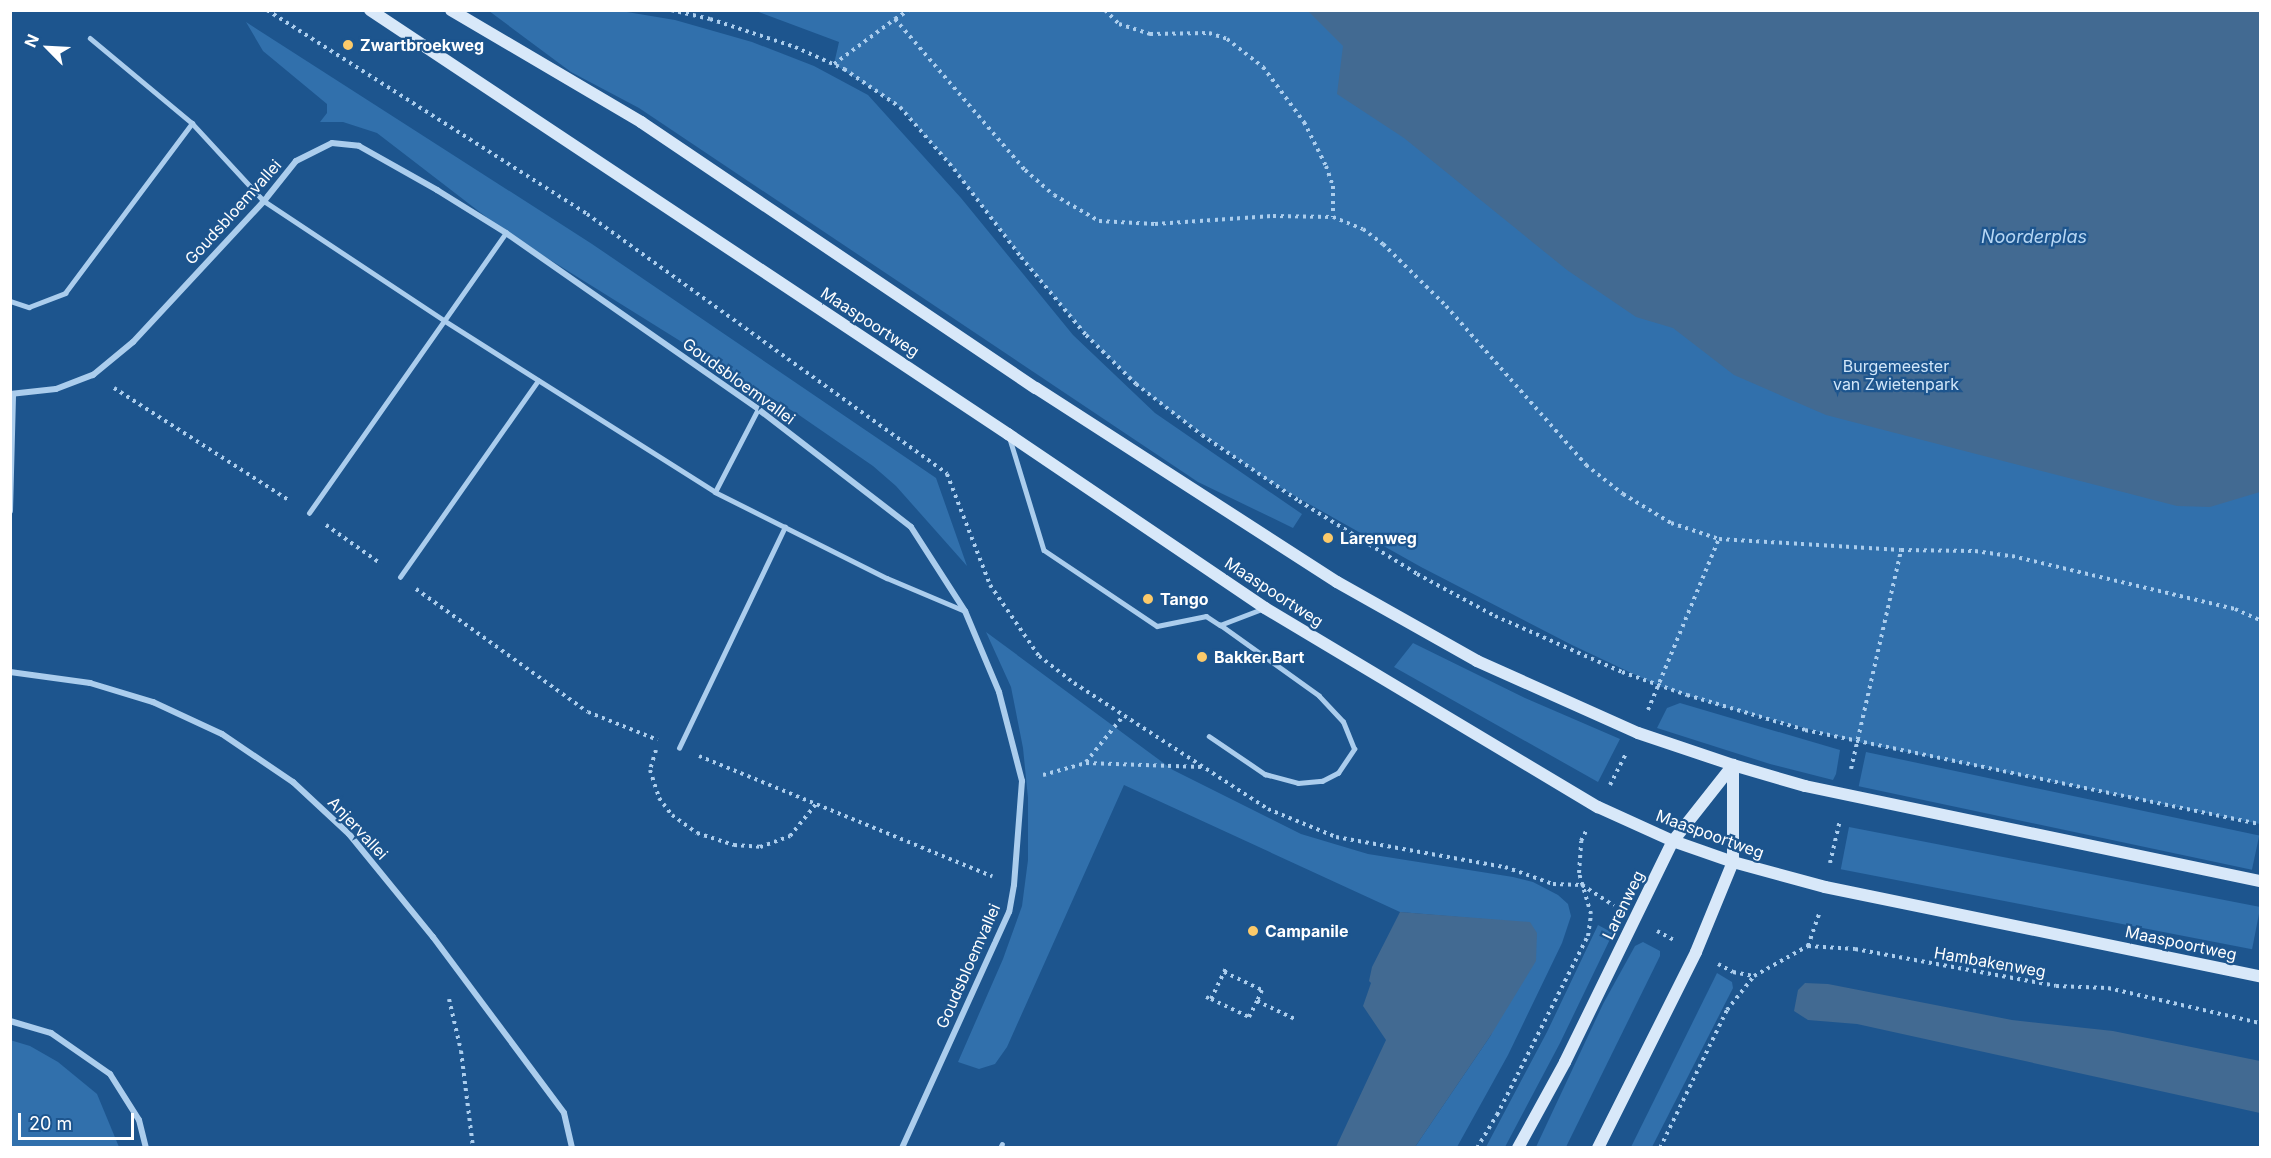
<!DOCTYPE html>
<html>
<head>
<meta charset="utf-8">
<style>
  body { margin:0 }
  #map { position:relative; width:2271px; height:1158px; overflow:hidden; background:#1d558e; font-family:Inter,sans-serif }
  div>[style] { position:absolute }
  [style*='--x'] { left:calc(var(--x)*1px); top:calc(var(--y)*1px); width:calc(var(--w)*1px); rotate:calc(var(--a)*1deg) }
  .green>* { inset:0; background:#3170ac; transform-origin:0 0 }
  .water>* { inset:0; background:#426a92 }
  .path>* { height:4px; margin-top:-2px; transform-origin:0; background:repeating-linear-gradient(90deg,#abcded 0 3px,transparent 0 7.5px) }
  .lane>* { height:4.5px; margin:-2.25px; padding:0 2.25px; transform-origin:2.25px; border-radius:2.25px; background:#abcded }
  .street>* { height:6px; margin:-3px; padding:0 3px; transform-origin:3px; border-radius:3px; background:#abcded }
  .secondary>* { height:12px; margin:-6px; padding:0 6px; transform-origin:6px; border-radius:6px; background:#d8e8f9 }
  .dots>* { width:16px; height:16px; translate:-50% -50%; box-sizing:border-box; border:3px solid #1d558e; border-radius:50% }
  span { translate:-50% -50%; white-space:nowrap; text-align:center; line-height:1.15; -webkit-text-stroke:4.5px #1d558e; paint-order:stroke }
  .poi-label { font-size:16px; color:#fff; font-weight:700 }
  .left { translate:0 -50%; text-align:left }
  .street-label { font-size:16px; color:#fff }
  .park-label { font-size:16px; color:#d1e6f9 }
  .water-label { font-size:18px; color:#b7d7f4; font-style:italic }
  .frame { position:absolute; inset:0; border:12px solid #fff; pointer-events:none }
  .north { position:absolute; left:18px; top:18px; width:60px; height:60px; -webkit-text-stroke:4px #1d558e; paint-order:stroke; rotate:294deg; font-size:16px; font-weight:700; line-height:24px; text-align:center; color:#fff }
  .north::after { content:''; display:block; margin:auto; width:21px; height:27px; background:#fff; clip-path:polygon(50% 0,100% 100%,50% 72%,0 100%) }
  .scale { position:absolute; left:18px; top:1113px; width:116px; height:27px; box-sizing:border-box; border:3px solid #fff; border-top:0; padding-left:8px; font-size:18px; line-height:21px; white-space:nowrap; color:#fff; -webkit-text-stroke:4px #1d558e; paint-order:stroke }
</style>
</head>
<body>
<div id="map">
  <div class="green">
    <i style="clip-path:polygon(621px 11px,675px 20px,752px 42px,814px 66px,868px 95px,961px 198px,1073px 335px,1155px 413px,1302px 514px,1293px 528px,1198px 482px,639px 108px,571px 72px,489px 11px)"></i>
    <i style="clip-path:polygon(756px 11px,2260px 11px,2260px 824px,1858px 742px,1720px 706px,1659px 686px,1572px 645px,1421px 567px,1270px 482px,1171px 412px,1136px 384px,1086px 335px,1021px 257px,954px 169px,900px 107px,834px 64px,839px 42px)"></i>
    <i style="clip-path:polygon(246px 22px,592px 244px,936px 478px,967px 566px,896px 486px,873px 466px,799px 415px,507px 233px,377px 133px,343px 122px,320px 122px,327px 113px,327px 104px,263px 51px)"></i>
    <i style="clip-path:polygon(986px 632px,1173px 770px,1301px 834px,1368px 854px,1513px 877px,1533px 882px,1558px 895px,1568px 904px,1571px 916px,1562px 943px,1508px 1055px,1457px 1147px,1415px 1147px,1491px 1035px,1530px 923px,1400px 912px,1124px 785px,1007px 1047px,995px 1064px,979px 1069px,958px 1062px,1003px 959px,1022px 906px,1028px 860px,1028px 798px,1023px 748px,1011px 687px)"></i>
    <i style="clip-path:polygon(1413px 643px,1525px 698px,1620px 739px,1598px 782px,1394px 667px)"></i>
    <i style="clip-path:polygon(1680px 703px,1840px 750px,1836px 774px,1833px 780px,1770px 764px,1657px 728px,1667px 708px)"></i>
    <i style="left:1866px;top:752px;width:402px;height:35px;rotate:12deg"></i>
    <i style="left:1849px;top:827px;width:419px;height:43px;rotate:11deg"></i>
    <i style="clip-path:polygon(1598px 925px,1613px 933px,1560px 1043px,1505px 1147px,1486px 1147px,1547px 1032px)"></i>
    <i style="clip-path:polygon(1643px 942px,1660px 951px,1660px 956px,1566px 1147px,1536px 1147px,1603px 1004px,1635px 946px)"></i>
    <i style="clip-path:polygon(1717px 973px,1732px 982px,1733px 988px,1652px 1147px,1631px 1147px)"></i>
    <i style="clip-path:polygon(10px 1040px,30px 1046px,58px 1062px,97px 1094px,119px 1147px,11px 1147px)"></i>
  </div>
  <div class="water">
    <i style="clip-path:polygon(1308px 11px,2260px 11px,2260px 492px,2210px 507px,2177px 506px,1826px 415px,1734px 375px,1673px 328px,1636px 317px,1567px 270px,1404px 138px,1337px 94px,1343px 46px)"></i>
    <i style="clip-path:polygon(1400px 912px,1530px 922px,1537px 933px,1536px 961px,1491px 1035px,1415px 1147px,1336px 1147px,1386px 1040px,1363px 1006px,1371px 983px,1369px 981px,1372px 967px)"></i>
    <i style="clip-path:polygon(1805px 983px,1828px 984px,2012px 1020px,2113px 1031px,2260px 1061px,2260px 1113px,1857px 1024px,1808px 1020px,1794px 1011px,1798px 990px)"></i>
  </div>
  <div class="path">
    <i style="--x:267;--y:10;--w:379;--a:32.5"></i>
    <i style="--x:587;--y:214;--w:444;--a:35.8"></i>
    <i style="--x:947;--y:474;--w:119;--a:68.8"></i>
    <i style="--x:990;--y:585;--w:86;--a:55.4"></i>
    <i style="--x:1039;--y:656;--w:44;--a:37.6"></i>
    <i style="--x:1074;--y:683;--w:231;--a:33"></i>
    <i style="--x:1268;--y:809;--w:74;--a:22.4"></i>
    <i style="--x:1336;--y:837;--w:172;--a:10.1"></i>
    <i style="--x:1505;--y:867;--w:51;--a:19.5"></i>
    <i style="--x:1553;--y:884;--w:29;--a:2"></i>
    <i style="--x:1582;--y:885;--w:38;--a:33"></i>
    <i style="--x:671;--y:10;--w:40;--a:13"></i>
    <i style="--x:710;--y:19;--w:89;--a:18.2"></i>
    <i style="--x:795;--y:47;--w:54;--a:24.2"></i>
    <i style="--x:844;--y:69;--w:68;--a:34.2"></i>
    <i style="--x:900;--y:107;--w:82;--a:48.9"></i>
    <i style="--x:954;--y:169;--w:111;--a:52.7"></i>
    <i style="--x:1021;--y:257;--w:102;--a:50.2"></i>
    <i style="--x:1086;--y:335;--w:70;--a:44.4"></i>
    <i style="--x:1136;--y:384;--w:83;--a:37.7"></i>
    <i style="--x:1202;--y:435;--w:117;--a:34.2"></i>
    <i style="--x:1299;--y:501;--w:139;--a:31.7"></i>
    <i style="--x:1417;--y:574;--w:89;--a:28.3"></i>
    <i style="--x:1495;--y:616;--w:139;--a:23.8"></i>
    <i style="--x:1622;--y:672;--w:69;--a:19.5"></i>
    <i style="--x:1687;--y:695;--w:123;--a:16.5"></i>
    <i style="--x:1805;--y:730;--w:465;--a:11.7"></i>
    <i style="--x:1105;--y:10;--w:20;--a:45"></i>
    <i style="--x:1119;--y:24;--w:33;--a:18"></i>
    <i style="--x:1150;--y:34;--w:59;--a:-1"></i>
    <i style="--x:1209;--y:33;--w:19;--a:18"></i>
    <i style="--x:1227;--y:39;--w:46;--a:37.9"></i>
    <i style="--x:1263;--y:67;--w:69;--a:53.3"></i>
    <i style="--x:1304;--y:122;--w:49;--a:63.4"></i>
    <i style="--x:1326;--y:166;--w:21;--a:71"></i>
    <i style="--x:1333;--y:186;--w:31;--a:90"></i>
    <i style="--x:895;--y:19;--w:17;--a:-33"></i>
    <i style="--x:834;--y:64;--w:76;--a:-36.4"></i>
    <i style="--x:895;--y:19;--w:199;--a:49.3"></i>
    <i style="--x:1025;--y:170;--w:38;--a:41"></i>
    <i style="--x:1054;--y:195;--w:52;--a:30"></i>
    <i style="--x:1099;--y:221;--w:56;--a:3.1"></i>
    <i style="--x:1155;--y:224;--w:118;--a:-3.9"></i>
    <i style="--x:1273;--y:216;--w:60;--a:1"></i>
    <i style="--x:1333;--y:217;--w:32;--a:22"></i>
    <i style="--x:1363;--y:229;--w:25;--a:37"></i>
    <i style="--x:1383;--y:244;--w:88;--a:44.5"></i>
    <i style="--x:1446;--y:306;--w:212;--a:48.6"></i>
    <i style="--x:1586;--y:465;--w:47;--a:38.1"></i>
    <i style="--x:1623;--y:494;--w:56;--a:31.1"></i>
    <i style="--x:1671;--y:523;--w:51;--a:18.4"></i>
    <i style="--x:1719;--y:539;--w:182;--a:3.5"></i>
    <i style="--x:1901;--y:550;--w:74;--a:0.8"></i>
    <i style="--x:1975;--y:551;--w:37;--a:8"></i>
    <i style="--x:2012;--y:556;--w:229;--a:13.4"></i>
    <i style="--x:2235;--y:609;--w:27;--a:24"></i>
    <i style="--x:114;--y:388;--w:209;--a:32.7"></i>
    <i style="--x:326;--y:525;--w:67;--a:35.3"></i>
    <i style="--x:416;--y:589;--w:211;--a:35.6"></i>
    <i style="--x:588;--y:712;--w:75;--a:21.8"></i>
    <i style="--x:1648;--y:710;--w:185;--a:-67.5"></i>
    <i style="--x:656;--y:750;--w:21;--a:107"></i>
    <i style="--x:650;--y:770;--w:29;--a:72"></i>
    <i style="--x:659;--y:798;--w:21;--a:53"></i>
    <i style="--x:672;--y:815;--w:31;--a:36"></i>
    <i style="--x:697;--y:833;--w:39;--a:18"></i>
    <i style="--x:734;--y:845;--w:26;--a:4"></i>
    <i style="--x:760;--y:847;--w:32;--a:-20"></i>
    <i style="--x:790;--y:836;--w:41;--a:-50.9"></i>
    <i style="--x:699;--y:756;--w:317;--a:22.3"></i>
    <i style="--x:1086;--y:762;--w:60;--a:-51"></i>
    <i style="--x:1851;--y:769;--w:225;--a:-77.1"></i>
    <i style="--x:1043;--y:775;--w:45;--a:-15.6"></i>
    <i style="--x:1086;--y:763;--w:116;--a:2"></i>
    <i style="--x:1610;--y:785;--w:35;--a:-63"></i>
    <i style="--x:1830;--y:863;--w:44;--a:-76.9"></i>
    <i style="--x:1657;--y:931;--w:19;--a:28"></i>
    <i style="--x:1808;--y:946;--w:37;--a:-71"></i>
    <i style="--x:1718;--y:964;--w:17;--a:28"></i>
    <i style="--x:1733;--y:972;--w:21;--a:11"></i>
    <i style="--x:1754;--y:976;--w:62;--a:-29.1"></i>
    <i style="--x:1808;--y:946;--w:47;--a:3.7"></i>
    <i style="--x:1855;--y:949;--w:204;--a:10.4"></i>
    <i style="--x:2056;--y:986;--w:52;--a:2.2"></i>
    <i style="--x:2108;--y:988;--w:156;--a:13"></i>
    <i style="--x:1224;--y:972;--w:42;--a:25.3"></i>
    <i style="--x:1262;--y:990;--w:12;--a:114"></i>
    <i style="--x:1257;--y:1001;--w:44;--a:25.4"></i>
    <i style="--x:1206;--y:997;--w:5;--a:22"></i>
    <i style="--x:1211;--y:999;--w:34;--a:-64"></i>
    <i style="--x:449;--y:999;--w:53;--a:77"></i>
    <i style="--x:461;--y:1051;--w:98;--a:82.9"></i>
    <i style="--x:1211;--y:999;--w:42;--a:25.3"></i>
    <i style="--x:1249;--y:1017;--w:18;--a:-63"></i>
    <i style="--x:1477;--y:1148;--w:39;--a:-59"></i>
    <i style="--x:1497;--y:1115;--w:201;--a:-63.1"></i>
    <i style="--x:1588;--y:936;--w:22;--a:-82"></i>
    <i style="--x:1591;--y:914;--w:43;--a:-106.3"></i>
    <i style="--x:1579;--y:873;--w:32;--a:-86"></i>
    <i style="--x:1581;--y:841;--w:13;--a:-63"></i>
    <i style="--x:1660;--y:1148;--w:153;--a:-64.1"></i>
    <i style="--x:1727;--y:1010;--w:43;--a:-51.5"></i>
  </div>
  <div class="lane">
    <i style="--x:90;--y:38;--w:133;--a:39.8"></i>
    <i style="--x:192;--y:123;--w:106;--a:47.3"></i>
    <i style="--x:264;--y:201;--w:217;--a:33.5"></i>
    <i style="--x:445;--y:321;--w:320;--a:32.3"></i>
    <i style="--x:715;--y:492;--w:192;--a:26.6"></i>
    <i style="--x:887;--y:578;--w:85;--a:22.9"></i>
    <i style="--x:10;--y:301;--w:20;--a:18"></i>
    <i style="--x:29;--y:307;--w:39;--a:-21"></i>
    <i style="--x:65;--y:293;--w:212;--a:-53.2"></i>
    <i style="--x:1010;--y:439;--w:116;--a:73"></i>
    <i style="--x:1044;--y:550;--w:136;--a:33.9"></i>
    <i style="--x:1157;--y:626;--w:50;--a:-11.5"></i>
    <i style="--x:1206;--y:616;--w:17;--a:33"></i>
    <i style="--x:1220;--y:625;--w:45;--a:-20.9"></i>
    <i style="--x:715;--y:492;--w:93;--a:-62.6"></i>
    <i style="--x:309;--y:513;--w:342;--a:-54.9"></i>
    <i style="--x:400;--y:577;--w:240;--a:-54.9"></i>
    <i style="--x:1209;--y:736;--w:68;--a:34.2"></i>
    <i style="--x:1265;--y:774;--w:34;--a:15"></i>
    <i style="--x:1298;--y:783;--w:24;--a:-5"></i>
    <i style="--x:1322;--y:781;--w:18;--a:-27"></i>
    <i style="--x:1338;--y:773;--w:29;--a:-56"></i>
    <i style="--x:1354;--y:749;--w:29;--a:-112"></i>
    <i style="--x:1343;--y:722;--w:35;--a:-133"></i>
    <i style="--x:1319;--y:696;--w:122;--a:-144.4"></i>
    <i style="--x:679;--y:748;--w:245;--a:-64.4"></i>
    <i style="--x:1000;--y:1148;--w:4;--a:-63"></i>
  </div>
  <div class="street">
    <i style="--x:10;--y:394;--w:46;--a:-6.2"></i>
    <i style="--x:56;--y:389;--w:40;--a:-21"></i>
    <i style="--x:93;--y:375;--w:52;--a:-39.5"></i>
    <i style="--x:133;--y:342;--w:192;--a:-47.1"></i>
    <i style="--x:264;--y:201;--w:51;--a:-51.3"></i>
    <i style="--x:296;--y:161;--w:40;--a:-26.6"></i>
    <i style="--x:332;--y:143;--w:27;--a:6"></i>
    <i style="--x:359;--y:146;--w:90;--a:29.4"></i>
    <i style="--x:437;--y:190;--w:81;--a:31.9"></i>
    <i style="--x:506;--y:233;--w:307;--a:34.9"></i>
    <i style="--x:758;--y:409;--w:193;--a:37.6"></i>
    <i style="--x:911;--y:527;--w:100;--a:57.3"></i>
    <i style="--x:965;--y:611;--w:88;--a:67.2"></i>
    <i style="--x:999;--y:692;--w:92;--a:75.5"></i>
    <i style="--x:1022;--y:781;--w:104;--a:94.4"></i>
    <i style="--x:1014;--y:885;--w:27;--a:100"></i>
    <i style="--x:1009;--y:912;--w:259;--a:114.4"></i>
    <i style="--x:10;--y:511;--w:117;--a:-88.5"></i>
    <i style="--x:10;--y:672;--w:81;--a:7.8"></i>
    <i style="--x:90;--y:683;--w:66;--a:16.8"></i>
    <i style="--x:153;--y:702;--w:76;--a:24.9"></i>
    <i style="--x:222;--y:734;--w:86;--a:34.1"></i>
    <i style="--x:293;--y:782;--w:76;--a:42.9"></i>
    <i style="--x:349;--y:834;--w:133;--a:50.8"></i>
    <i style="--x:433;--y:937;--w:219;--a:53.3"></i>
    <i style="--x:564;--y:1113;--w:36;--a:77"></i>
    <i style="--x:10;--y:1021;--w:43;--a:16.3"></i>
    <i style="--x:51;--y:1033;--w:72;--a:34.8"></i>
    <i style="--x:110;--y:1074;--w:54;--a:57.8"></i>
    <i style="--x:139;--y:1120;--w:29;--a:76"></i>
  </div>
  <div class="secondary">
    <i style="--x:370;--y:10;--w:766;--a:33.61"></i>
    <i style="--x:1008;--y:434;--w:310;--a:34.1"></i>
    <i style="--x:1265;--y:608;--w:388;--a:30.9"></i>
    <i style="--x:1598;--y:807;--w:82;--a:24.4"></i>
    <i style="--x:1673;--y:841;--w:64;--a:19.3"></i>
    <i style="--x:1733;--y:862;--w:95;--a:15.2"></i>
    <i style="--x:1825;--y:887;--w:444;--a:11.6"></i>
    <i style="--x:451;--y:10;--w:221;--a:30.5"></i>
    <i style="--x:641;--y:122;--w:476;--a:34"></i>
    <i style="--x:1036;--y:388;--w:358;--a:32.8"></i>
    <i style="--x:1337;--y:582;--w:161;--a:29.4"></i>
    <i style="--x:1477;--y:661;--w:176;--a:24.1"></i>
    <i style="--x:1638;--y:733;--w:100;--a:18.6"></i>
    <i style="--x:1733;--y:765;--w:75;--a:16.3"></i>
    <i style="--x:1805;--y:786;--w:465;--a:11.8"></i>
    <i style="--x:1518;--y:1148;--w:98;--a:-61.3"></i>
    <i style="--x:1565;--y:1062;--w:246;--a:-64"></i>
    <i style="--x:1673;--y:841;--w:97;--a:-51.7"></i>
    <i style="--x:1598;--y:1148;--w:219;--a:-63.4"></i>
    <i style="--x:1696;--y:952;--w:97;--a:-67.7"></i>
    <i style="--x:1733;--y:862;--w:97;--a:-90"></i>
  </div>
  <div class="dots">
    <i style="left:348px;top:45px;background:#fcca6a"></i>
    <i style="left:1328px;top:538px;background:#fcca6a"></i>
    <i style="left:1148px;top:599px;background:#fcca6a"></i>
    <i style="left:1202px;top:657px;background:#fcca6a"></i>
    <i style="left:1253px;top:931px;background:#fcca6a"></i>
  </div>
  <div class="poi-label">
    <span class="left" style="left:360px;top:45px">Zwartbroekweg</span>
    <span class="left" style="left:1340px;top:538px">Larenweg</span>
    <span class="left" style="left:1160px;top:599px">Tango</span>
    <span class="left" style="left:1214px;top:657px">Bakker Bart</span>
    <span class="left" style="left:1265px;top:931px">Campanile</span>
  </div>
  <div class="street-label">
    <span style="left:233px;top:212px;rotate:-48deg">Goudsbloemvallei</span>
    <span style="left:870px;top:322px;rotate:33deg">Maaspoortweg</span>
    <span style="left:739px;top:381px;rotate:36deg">Goudsbloemvallei</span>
    <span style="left:1274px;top:592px;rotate:33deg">Maaspoortweg</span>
    <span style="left:358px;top:828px;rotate:47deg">Anjervallei</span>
    <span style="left:1710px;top:834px;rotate:20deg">Maaspoortweg</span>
    <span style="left:1623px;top:905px;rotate:-64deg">Larenweg</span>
    <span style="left:2181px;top:943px;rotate:12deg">Maaspoortweg</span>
    <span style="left:1990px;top:962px;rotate:10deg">Hambakenweg</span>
    <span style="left:968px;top:966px;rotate:-66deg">Goudsbloemvallei</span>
  </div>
  <div class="park-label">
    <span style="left:1896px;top:375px">Burgemeester<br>van Zwietenpark</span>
  </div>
  <div class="water-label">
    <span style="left:2034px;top:237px">Noorderplas</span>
  </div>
  <div class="frame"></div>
  <div class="north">N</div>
  <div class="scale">20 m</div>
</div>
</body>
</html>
